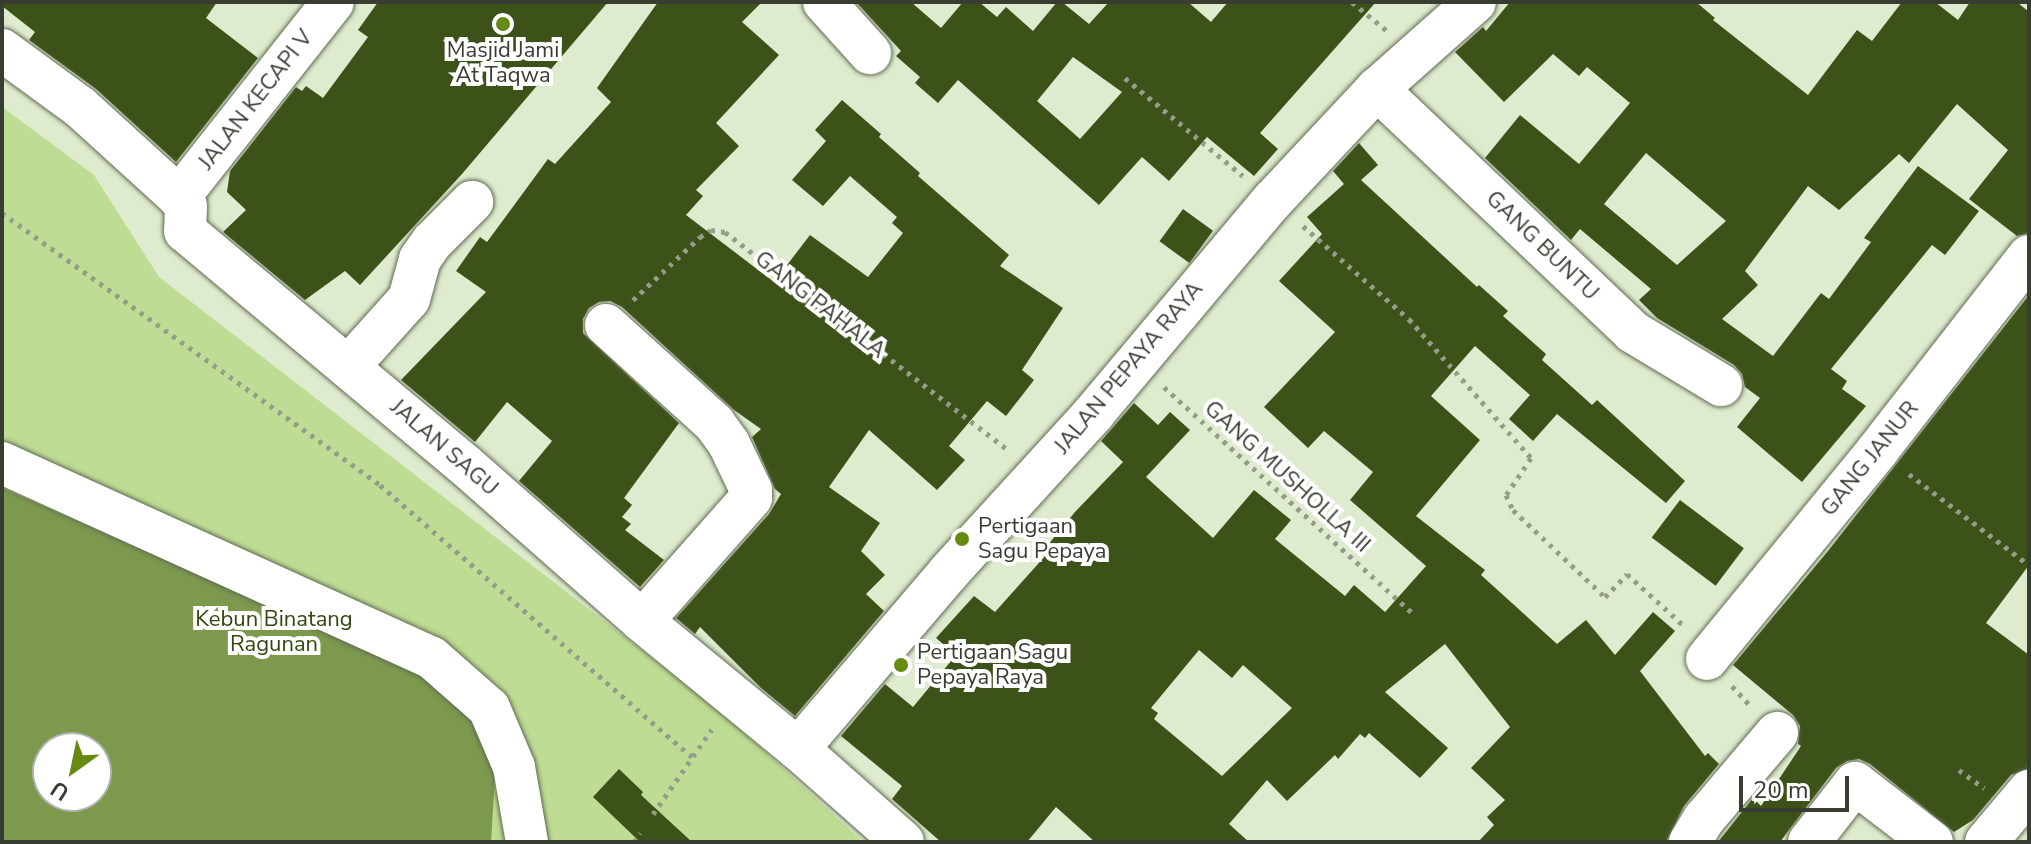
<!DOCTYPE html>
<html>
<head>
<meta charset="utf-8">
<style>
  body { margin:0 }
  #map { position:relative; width:2031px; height:844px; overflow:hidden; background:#deebce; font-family:"Nunito Sans",sans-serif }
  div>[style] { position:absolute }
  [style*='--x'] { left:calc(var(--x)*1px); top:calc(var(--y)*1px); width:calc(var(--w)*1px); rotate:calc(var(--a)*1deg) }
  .green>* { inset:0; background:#bedc93 }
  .water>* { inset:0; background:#7c994e }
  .building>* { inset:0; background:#3d5218; transform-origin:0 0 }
  .path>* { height:5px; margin-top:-2.5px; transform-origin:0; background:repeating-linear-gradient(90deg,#939d88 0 4px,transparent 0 10px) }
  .roads { filter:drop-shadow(0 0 2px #606b52) drop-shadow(0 0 2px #606b52) }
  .minor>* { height:42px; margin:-21px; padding:0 21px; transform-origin:21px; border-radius:21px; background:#fff }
  .dots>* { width:22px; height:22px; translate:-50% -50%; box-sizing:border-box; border:4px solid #fff; border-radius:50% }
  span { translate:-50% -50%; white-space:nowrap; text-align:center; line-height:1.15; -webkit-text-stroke:8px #fff; paint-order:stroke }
  .poi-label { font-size:22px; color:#383d32 }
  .left { translate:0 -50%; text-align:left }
  .street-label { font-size:22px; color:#383d32 }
  .park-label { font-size:22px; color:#33460f }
  .frame { position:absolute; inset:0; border:4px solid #383d32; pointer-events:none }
  .north { position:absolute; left:32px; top:732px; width:80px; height:80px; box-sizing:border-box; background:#fff; border:2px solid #afb1ad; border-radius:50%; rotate:213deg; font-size:22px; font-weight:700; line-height:32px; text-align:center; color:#383d32 }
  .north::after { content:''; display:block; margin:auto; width:28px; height:36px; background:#668a12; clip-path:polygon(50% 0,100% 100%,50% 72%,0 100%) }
  .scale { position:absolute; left:1739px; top:776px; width:110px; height:36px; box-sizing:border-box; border:4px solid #383d32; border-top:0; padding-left:10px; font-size:24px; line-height:28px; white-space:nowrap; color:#383d32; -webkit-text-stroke:6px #fff; paint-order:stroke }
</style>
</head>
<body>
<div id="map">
  <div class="green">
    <i style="clip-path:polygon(evenodd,2px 107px,94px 175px,159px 277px,723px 713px,863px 842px,2px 842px,2px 107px,48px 748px,96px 748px,96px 796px,48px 796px,48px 748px)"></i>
  </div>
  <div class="water">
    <i style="clip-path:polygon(evenodd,2px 488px,414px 668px,475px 717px,495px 776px,491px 842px,2px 842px,2px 488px,48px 748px,96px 748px,96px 796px,48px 796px,48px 748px)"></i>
  </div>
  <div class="building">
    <i style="clip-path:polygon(2px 2px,217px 2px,206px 18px,258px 58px,176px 162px,96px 89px,29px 40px,35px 32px,2px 6px)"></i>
    <i style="clip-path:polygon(378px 2px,608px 2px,462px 174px,360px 285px,345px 271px,305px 300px,223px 232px,246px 210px,227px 192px,230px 171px,296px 87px,302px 91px,306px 86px,323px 98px,368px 37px,358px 30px)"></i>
    <i style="clip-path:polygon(658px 2px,762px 2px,742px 22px,779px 55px,716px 123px,739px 146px,696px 190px,703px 196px,686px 215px,774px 282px,810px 235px,868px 277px,903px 233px,892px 223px,897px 217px,850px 176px,823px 206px,792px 180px,826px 141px,815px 130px,842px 100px,881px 134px,879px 137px,920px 173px,918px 176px,1009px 255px,1000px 266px,1063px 308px,1022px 370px,1034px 380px,1006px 416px,987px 401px,949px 446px,965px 460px,937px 490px,869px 430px,829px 487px,880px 523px,861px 551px,885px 575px,866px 594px,884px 611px,795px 716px,761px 688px,700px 627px,695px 634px,676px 618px,769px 514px,781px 494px,775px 489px,752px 437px,761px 429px,734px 410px,622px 307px,610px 301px,599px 302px,589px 308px,583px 319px,583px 333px,679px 423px,624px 498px,632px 505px,622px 517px,631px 524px,625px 530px,664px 560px,640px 587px,519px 481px,552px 441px,507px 402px,475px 442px,401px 380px,486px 292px,456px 271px,480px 237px,487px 242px,548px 159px,555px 164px,611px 102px,597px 88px)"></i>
    <i style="clip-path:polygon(evenodd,856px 2px,911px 2px,941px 28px,963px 2px,979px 2px,997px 17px,1006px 7px,1033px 31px,1057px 2px,1062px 2px,1089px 24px,1109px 2px,1188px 2px,1211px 22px,1228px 2px,1376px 2px,1260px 133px,1278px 149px,1254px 176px,1207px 137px,1169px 181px,1142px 157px,1099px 205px,958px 80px,938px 103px,915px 83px,920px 77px,896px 56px,901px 51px,856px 2px,1073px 57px,1122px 92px,1080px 139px,1037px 101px,1073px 57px)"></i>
    <i style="clip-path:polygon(evenodd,1510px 2px,1696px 2px,1715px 18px,1713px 20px,1808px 95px,1857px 30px,1872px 41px,1902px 2px,1935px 2px,1958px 20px,1970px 2px,2017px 2px,2029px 12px,2029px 233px,2017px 236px,1969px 199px,2008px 150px,1957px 104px,1909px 163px,1899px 154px,1839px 210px,1808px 186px,1745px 271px,1758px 285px,1722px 319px,1773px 356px,1821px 293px,1829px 299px,1871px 242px,1864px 238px,1918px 166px,1979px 211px,1945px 255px,1932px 245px,1831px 369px,1847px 381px,1842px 389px,1866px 406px,1802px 482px,1737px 427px,1760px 398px,1745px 387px,1742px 374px,1734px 365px,1657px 318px,1639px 300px,1651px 289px,1580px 229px,1571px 240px,1485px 158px,1520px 115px,1579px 164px,1630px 103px,1587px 67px,1579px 76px,1553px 54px,1504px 102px,1455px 52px,1483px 27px,1486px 31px,1510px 2px,1646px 153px,1726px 221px,1677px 265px,1604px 204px,1646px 153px)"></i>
    <i style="clip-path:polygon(evenodd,1359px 143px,1378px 165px,1361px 180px,1477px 287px,1479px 285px,1508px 311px,1503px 316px,1546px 354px,1542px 360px,1592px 405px,1597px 400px,1685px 481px,1666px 503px,1557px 414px,1533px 441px,1509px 419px,1530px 395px,1475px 346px,1431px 396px,1480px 440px,1416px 516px,1485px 570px,1481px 575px,1557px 644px,1586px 620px,1615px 655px,1653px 612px,1675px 631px,1640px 671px,1705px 756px,1708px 753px,1719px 764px,1684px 806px,1666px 842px,1478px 842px,1494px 825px,1487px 817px,1505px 800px,1471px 768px,1510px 727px,1445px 644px,1385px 692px,1448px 748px,1420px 778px,1369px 733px,1365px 738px,1360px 734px,1338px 759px,1335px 755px,1287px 801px,1267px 780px,1229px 824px,1249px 842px,1095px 842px,1056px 807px,1027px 842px,941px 842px,892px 799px,902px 786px,841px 736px,885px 684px,913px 707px,956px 655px,936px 638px,974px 596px,995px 612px,1046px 555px,1042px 552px,1075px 512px,1123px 462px,1101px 441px,1134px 403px,1158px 425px,1170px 412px,1190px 430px,1146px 477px,1213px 538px,1254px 490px,1291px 520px,1275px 539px,1345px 596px,1354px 585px,1385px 612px,1426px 566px,1350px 500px,1373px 472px,1324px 431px,1308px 448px,1264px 407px,1335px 332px,1279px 281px,1322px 234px,1307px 217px,1344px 184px,1333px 171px,1359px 143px,1199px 650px,1232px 678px,1243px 665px,1292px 708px,1222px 776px,1154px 719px,1158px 713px,1151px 708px,1199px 650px)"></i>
    <i style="left:1183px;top:209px;width:37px;height:40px;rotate:36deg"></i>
    <i style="clip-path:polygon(2029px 295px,2029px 565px,1986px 623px,2029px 655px,2029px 768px,2011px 775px,1973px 820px,1954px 832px,1870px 764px,1859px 759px,1847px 761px,1836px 768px,1780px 842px,1718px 842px,1753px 798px,1761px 806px,1801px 746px,1798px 744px,1800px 726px,1793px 715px,1733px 665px,1828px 551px)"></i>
    <i style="left:1680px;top:500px;width:80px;height:47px;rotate:37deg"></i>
    <i style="clip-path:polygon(619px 769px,643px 792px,641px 795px,692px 842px,640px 842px,593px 797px)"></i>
  </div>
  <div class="path">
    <i style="--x:1352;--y:2;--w:45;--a:39.6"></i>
    <i style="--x:1125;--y:78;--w:153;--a:39.7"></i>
    <i style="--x:2;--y:213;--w:466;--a:35.7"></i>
    <i style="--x:380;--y:485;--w:414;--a:41.1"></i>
    <i style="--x:1303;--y:226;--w:141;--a:41.3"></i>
    <i style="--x:1409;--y:319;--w:185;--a:48.7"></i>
    <i style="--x:1531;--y:458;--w:45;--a:124"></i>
    <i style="--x:1506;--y:495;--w:17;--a:65"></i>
    <i style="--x:1513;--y:510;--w:127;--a:43.4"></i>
    <i style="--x:1605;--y:597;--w:32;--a:-46"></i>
    <i style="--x:1627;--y:574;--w:76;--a:42.3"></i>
    <i style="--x:633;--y:300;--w:92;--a:-43.2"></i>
    <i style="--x:700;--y:237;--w:13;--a:-32"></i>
    <i style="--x:711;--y:230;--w:14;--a:8"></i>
    <i style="--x:725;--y:232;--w:359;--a:37.6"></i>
    <i style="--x:1164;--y:387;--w:339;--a:42.3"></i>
    <i style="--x:1909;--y:474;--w:151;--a:37.2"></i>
    <i style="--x:1732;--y:686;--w:26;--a:47"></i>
    <i style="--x:1959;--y:770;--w:31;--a:36"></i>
    <i style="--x:653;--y:814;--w:103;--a:-55.2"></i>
    <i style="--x:634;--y:842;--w:11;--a:-56"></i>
  </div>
  <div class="roads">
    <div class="minor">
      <i style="--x:824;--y:2;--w:69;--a:48"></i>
      <i style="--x:2;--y:50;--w:97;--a:36.2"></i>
      <i style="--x:80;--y:107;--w:134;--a:42.3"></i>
      <i style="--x:179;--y:197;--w:11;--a:52"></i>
      <i style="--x:186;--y:206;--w:25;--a:92"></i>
      <i style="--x:185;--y:231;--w:365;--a:39.9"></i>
      <i style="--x:465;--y:465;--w:236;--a:41.4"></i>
      <i style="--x:642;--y:621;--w:202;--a:39.4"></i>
      <i style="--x:798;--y:749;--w:140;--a:41.5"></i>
      <i style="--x:1377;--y:89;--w:353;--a:43.5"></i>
      <i style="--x:1633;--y:332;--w:103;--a:31.1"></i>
      <i style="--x:179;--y:197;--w:248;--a:-51.7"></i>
      <i style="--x:606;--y:325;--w:146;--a:42.2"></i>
      <i style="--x:714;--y:423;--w:26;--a:54"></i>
      <i style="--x:729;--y:444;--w:51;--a:64.4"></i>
      <i style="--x:751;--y:490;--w:8;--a:90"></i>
      <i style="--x:751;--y:498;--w:164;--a:131.5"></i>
      <i style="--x:348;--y:367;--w:91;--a:-48.1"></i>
      <i style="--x:409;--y:299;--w:41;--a:-74.6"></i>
      <i style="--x:420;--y:259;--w:21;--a:-55"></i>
      <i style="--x:432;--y:242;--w:57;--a:-45"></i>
      <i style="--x:2;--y:463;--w:472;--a:24.4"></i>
      <i style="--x:432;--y:658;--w:76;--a:41.3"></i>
      <i style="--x:489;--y:708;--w:64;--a:67"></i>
      <i style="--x:514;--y:767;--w:76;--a:80.2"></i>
      <i style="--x:1707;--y:659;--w:269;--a:-50.7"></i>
      <i style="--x:1877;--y:451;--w:247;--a:-52.1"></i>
      <i style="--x:798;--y:749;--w:233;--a:-49.5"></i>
      <i style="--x:949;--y:572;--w:215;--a:-47.6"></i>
      <i style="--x:1094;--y:413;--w:278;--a:-50"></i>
      <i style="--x:1273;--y:200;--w:152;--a:-46.9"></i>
      <i style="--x:1377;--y:89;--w:131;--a:-41.6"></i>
      <i style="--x:1690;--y:842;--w:27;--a:-59"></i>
      <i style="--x:1704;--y:819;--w:113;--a:-49.7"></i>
      <i style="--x:1809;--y:842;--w:75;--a:-52.1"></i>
      <i style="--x:1855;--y:783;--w:97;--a:37.5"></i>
      <i style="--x:1986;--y:842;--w:67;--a:-49.9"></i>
    </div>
  </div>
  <div class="dots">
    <i style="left:503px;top:24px;background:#668a12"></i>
    <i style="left:962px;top:539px;background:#668a12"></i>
    <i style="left:901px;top:665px;background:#668a12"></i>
  </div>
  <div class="poi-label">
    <span style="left:503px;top:63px">Masjid Jami<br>At Taqwa</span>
    <span class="left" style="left:978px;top:539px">Pertigaan<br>Sagu Pepaya</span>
    <span class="left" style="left:917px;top:665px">Pertigaan Sagu<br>Pepaya Raya</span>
  </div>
  <div class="street-label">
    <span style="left:256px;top:100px;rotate:-52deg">JALAN KECAPI V</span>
    <span style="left:1542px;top:246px;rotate:44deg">GANG BUNTU</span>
    <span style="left:820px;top:305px;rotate:38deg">GANG PAHALA</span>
    <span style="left:1129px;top:368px;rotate:-50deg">JALAN PEPAYA RAYA</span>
    <span style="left:444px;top:448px;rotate:41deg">JALAN SAGU</span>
    <span style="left:1870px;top:459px;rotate:-51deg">GANG JANUR</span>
    <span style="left:1287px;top:477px;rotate:42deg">GANG MUSHOLLA III</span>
  </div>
  <div class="park-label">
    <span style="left:274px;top:632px">Kebun Binatang<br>Ragunan</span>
  </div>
  <div class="frame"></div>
  <div class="north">U</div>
  <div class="scale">20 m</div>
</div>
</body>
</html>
